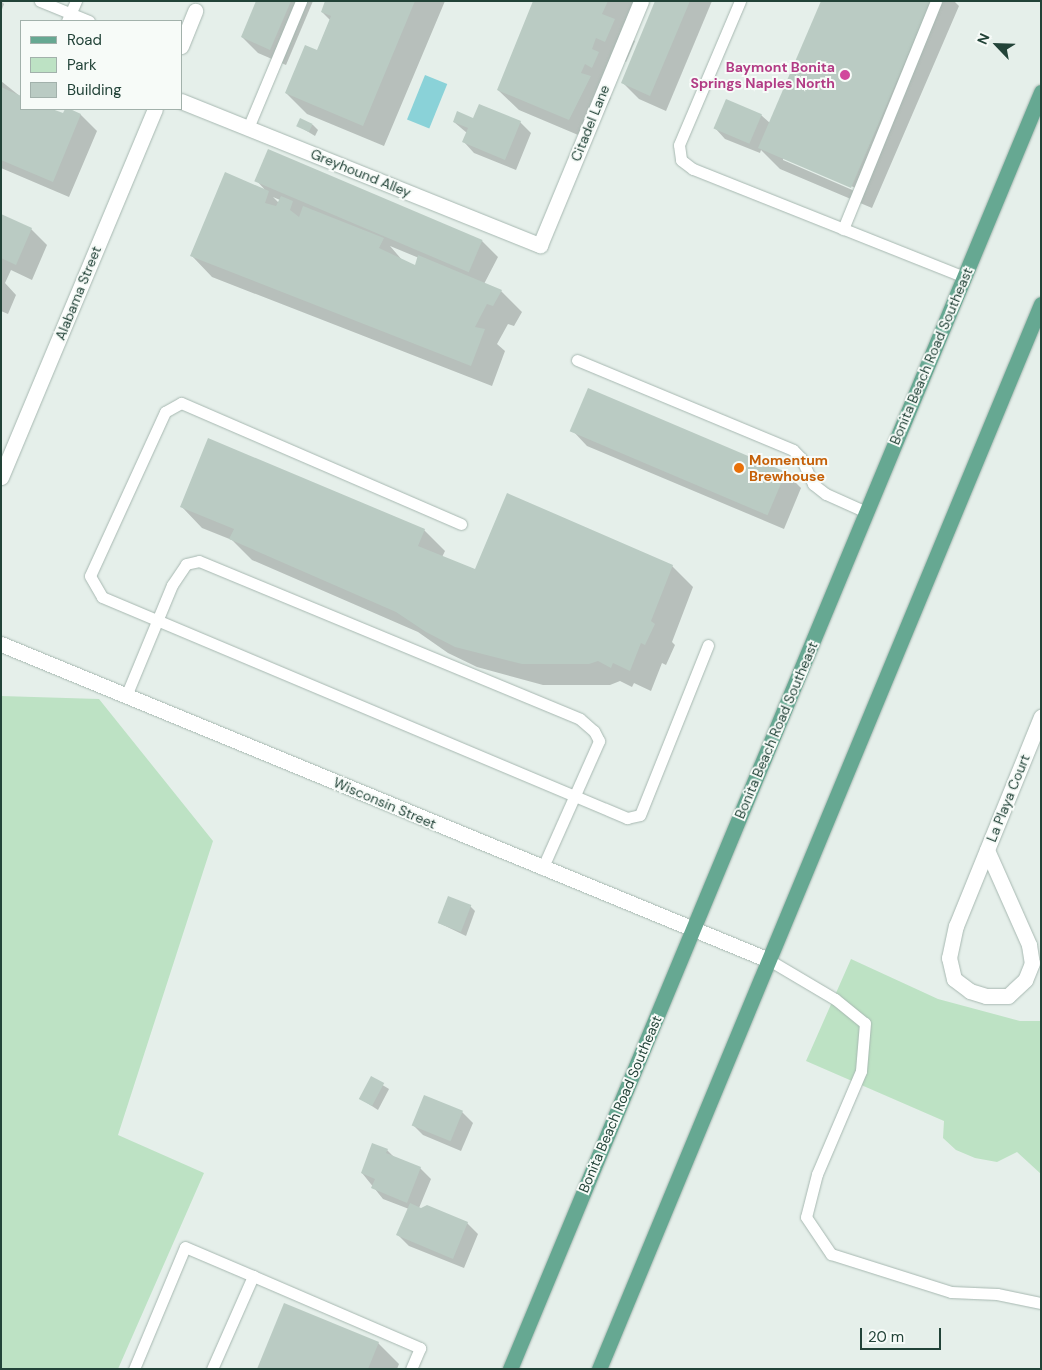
<!DOCTYPE html>
<html>
<head>
<meta charset="utf-8">
<style>
  body { margin:0 }
  #map { position:relative; width:1042px; height:1370px; overflow:hidden; background:#e5efea; font-family:"DM Sans",sans-serif }
  div>[style] { position:absolute }
  [style*='--x'] { left:calc(var(--x)*1px); top:calc(var(--y)*1px); width:calc(var(--w)*1px); rotate:calc(var(--a)*1deg) }
  .green>* { inset:0; background:#bde2c4 }
  .water>* { inset:0; background:#8ad2d8; transform-origin:0 0 }
  .shadow>* { inset:0; background:#0003 }
  .building>* { inset:0; background:#bacbc3; transform-origin:0 0 }
  .roads { filter:drop-shadow(0 0 1px #a7b8b1) drop-shadow(0 0 1px #a7b8b1) }
  .service>* { height:11px; margin:-5.5px; padding:0 5.5px; transform-origin:5.5px; border-radius:5.5px; background:#fff }
  .minor>* { height:15px; margin:-7.5px; padding:0 7.5px; transform-origin:7.5px; border-radius:7.5px; background:#fff }
  .primary>* { height:15px; margin:-7.5px; padding:0 7.5px; transform-origin:7.5px; border-radius:7.5px; background:#66a892 }
  .dots>* { width:14px; height:14px; translate:-50% -50%; box-sizing:border-box; border:2px solid #f7fbf8; border-radius:50% }
  span { translate:-50% -50%; white-space:nowrap; text-align:center; line-height:1.15; -webkit-text-stroke:4px #f7fbf8; paint-order:stroke }
  .hotel-label { font-size:14px; color:#b23c85; font-weight:700 }
  .right { translate:-100% -50%; text-align:right }
  .street-label { font-size:14px; color:#224338 }
  .food-label { font-size:14px; color:#c56008; font-weight:700 }
  .left { translate:0 -50%; text-align:left }
  .frame { position:absolute; inset:0; border:2px solid #224338; pointer-events:none }
  .legend { position:absolute; left:20px; top:20px; width:162px; height:90px; box-sizing:border-box; background:#f7fbf8; border:1px solid #a2b1ab; margin:0; padding:6px 9px; list-style:none; font-size:15px; color:#224338 }
  .legend li { display:flex; align-items:center; gap:10px; height:25px }
  .legend b { width:25px; border:1px solid #a2b1ab }
  .north { position:absolute; left:972px; top:20px; width:50px; height:50px; -webkit-text-stroke:4px #f7fbf8; paint-order:stroke; rotate:294deg; font-size:14px; font-weight:700; line-height:20px; text-align:center; color:#224338 }
  .north::after { content:''; display:block; margin:auto; width:18px; height:22px; background:#224338; clip-path:polygon(50% 0,100% 100%,50% 72%,0 100%) }
  .scale { position:absolute; left:860px; top:1328px; width:81px; height:22px; box-sizing:border-box; border:2px solid #224338; border-top:0; padding-left:6px; font-size:15px; line-height:18px; white-space:nowrap; color:#224338; -webkit-text-stroke:4px #f7fbf8; paint-order:stroke }
</style>
</head>
<body>
<div id="map">
  <div class="green">
    <i style="clip-path:polygon(1px 696px,99px 699px,213px 841px,118px 1135px,204px 1173px,118px 1369px,1px 1369px)"></i>
    <i style="clip-path:polygon(851px 959px,938px 999px,1020px 1021px,1041px 1021px,1041px 1174px,1017px 1152px,997px 1162px,975px 1158px,956px 1150px,943px 1138px,944px 1121px,806px 1061px)"></i>
  </div>
  <div class="water">
    <i style="left:425px;top:75px;width:24px;height:48px;rotate:22deg"></i>
  </div>
  <div class="shadow">
    <i style="clip-path:polygon(1px 1px,4px 4px,1px 12px)"></i>
    <i style="clip-path:polygon(258px 1px,313px 1px,286px 65px,258px 53px,242px 37px)"></i>
    <i style="clip-path:polygon(327px 1px,445px 1px,384px 146px,307px 114px,286px 93px,317px 52px,330px 20px,322px 12px)"></i>
    <i style="clip-path:polygon(535px 1px,637px 1px,624px 31px,635px 41px,626px 62px,617px 58px,603px 90px,611px 98px,590px 140px,519px 110px,498px 90px)"></i>
    <i style="clip-path:polygon(657px 1px,712px 1px,666px 111px,639px 99px,623px 83px)"></i>
    <i style="clip-path:polygon(evenodd,822px 1px,954px 1px,959px 6px,872px 208px,780px 169px,761px 150px,760px 153px,725px 139px,715px 128px,761px 115px,770px 123px,822px 1px,783px 157px,858px 189px,857px 192px,783px 160px,783px 157px)"></i>
    <i style="clip-path:polygon(1px 81px,21px 97px,21px 109px,49px 109px,64px 115px,67px 109px,81px 115px,97px 131px,69px 197px,1px 168px)"></i>
    <i style="clip-path:polygon(480px 105px,520px 122px,531px 133px,516px 170px,474px 153px,464px 142px,467px 133px,454px 122px,474px 120px)"></i>
    <i style="clip-path:polygon(297px 125px,313px 125px,318px 130px,315px 136px)"></i>
    <i style="clip-path:polygon(evenodd,256px 180px,482px 241px,498px 257px,484px 284px,501px 291px,522px 312px,514px 326px,508px 324px,497px 344px,505px 351px,492px 386px,212px 277px,192px 256px,267px 192px,256px 180px,273px 197px,280px 200px,279px 203px,273px 197px,256px 180px,390px 246px,419px 258px,416px 266px,403px 261px,390px 246px)"></i>
    <i style="clip-path:polygon(1px 216px,31px 229px,47px 245px,32px 280px,11px 270px,5px 283px,16px 295px,8px 314px,1px 311px)"></i>
    <i style="clip-path:polygon(572px 430px,785px 472px,801px 488px,784px 529px,587px 446px)"></i>
    <i style="clip-path:polygon(182px 507px,424px 530px,445px 551px,442px 557px,476px 570px,672px 566px,693px 587px,672px 642px,675px 645px,666px 665px,662px 663px,651px 691px,634px 683px,632px 687px,620px 681px,610px 685px,543px 685px,477px 667px,448px 653px,418px 632px,252px 560px,232px 540px,202px 528px)"></i>
    <i style="clip-path:polygon(470px 906px,475px 911px,466px 936px,439px 923px)"></i>
    <i style="clip-path:polygon(371px 1078px,389px 1089px,378px 1110px,361px 1099px)"></i>
    <i style="clip-path:polygon(462px 1112px,473px 1123px,461px 1151px,423px 1135px,413px 1125px)"></i>
    <i style="clip-path:polygon(387px 1150px,396px 1159px,420px 1168px,431px 1179px,419px 1208px,467px 1223px,478px 1234px,464px 1268px,409px 1246px,398px 1235px,409px 1209px,383px 1199px,362px 1173px)"></i>
    <i style="clip-path:polygon(378px 1343px,399px 1364px,397px 1369px,259px 1369px)"></i>
  </div>
  <div class="building">
    <i style="clip-path:polygon(256px 1px,291px 1px,270px 50px,241px 37px)"></i>
    <i style="clip-path:polygon(325px 1px,415px 1px,363px 126px,285px 93px,305px 45px,317px 50px,331px 16px,321px 12px)"></i>
    <i style="clip-path:polygon(533px 1px,608px 1px,602px 14px,615px 19px,605px 42px,596px 38px,592px 49px,599px 52px,592px 68px,585px 64px,581px 73px,591px 76px,569px 120px,497px 90px)"></i>
    <i style="clip-path:polygon(655px 1px,690px 1px,650px 96px,621px 83px)"></i>
    <i style="clip-path:polygon(821px 1px,931px 1px,851px 188px,758px 148px)"></i>
    <i style="clip-path:polygon(1px 87px,21px 96px,21px 109px,52px 109px,63px 113px,65px 109px,70px 109px,81px 114px,53px 182px,1px 160px)"></i>
    <i style="left:726px;top:99px;width:39px;height:32px;rotate:23deg"></i>
    <i style="clip-path:polygon(479px 104px,521px 121px,505px 160px,462px 142px,468px 128px,453px 122px,457px 111px,473px 118px)"></i>
    <i style="left:300px;top:118px;width:14px;height:9px;rotate:25deg"></i>
    <i style="left:268px;top:149px;width:233px;height:35px;rotate:23deg"></i>
    <i style="clip-path:polygon(225px 172px,269px 191px,265px 203px,276px 206px,281px 196px,293px 201px,290px 210px,299px 217px,303px 206px,384px 238px,379px 248px,415px 265px,418px 255px,502px 290px,493px 306px,487px 304px,475px 327px,485px 329px,471px 366px,190px 256px)"></i>
    <i style="clip-path:polygon(1px 214px,32px 228px,16px 265px,1px 258px)"></i>
    <i style="left:588px;top:388px;width:215px;height:47px;rotate:23deg"></i>
    <i style="clip-path:polygon(208px 438px,425px 529px,418px 546px,475px 569px,507px 493px,673px 565px,651px 621px,655px 624px,645px 645px,641px 643px,630px 671px,613px 663px,611px 668px,598px 661px,589px 664px,522px 664px,455px 647px,426px 632px,396px 612px,229px 539px,234px 529px,180px 507px)"></i>
    <i style="left:448px;top:896px;width:25px;height:29px;rotate:21deg"></i>
    <i style="left:371px;top:1076px;width:15px;height:26px;rotate:28deg"></i>
    <i style="left:424px;top:1095px;width:42px;height:33px;rotate:22deg"></i>
    <i style="clip-path:polygon(372px 1143px,388px 1149px,386px 1153px,421px 1167px,407px 1203px,371px 1188px,375px 1179px,361px 1173px)"></i>
    <i style="clip-path:polygon(410px 1203px,421px 1208px,427px 1205px,468px 1222px,453px 1259px,396px 1235px)"></i>
    <i style="clip-path:polygon(284px 1303px,379px 1342px,368px 1369px,257px 1369px)"></i>
  </div>
  <div class="roads">
    <div class="service">
      <i style="--x:40;--y:1;--w:53;--a:22.2"></i>
      <i style="--x:740;--y:1;--w:156;--a:113"></i>
      <i style="--x:679;--y:145;--w:15;--a:82"></i>
      <i style="--x:681;--y:160;--w:15;--a:37"></i>
      <i style="--x:693;--y:169;--w:292;--a:21.7"></i>
      <i style="--x:67;--y:21;--w:22;--a:-66"></i>
      <i style="--x:248;--y:128;--w:138;--a:-67.3"></i>
      <i style="--x:843;--y:229;--w:246;--a:-67.8"></i>
      <i style="--x:577;--y:360;--w:234;--a:22.6"></i>
      <i style="--x:793;--y:450;--w:11;--a:45"></i>
      <i style="--x:801;--y:458;--w:29;--a:65"></i>
      <i style="--x:813;--y:484;--w:16;--a:38"></i>
      <i style="--x:826;--y:494;--w:44;--a:24.2"></i>
      <i style="--x:461;--y:524;--w:305;--a:-156.6"></i>
      <i style="--x:181;--y:403;--w:18;--a:151"></i>
      <i style="--x:165;--y:412;--w:180;--a:114.6"></i>
      <i style="--x:90;--y:576;--w:24;--a:60"></i>
      <i style="--x:102;--y:597;--w:570;--a:22.83"></i>
      <i style="--x:627;--y:818;--w:13;--a:-13"></i>
      <i style="--x:640;--y:815;--w:183;--a:-68.2"></i>
      <i style="--x:126;--y:696;--w:120;--a:-67.5"></i>
      <i style="--x:172;--y:585;--w:25;--a:-56"></i>
      <i style="--x:186;--y:564;--w:13;--a:-13"></i>
      <i style="--x:199;--y:561;--w:412;--a:22.5"></i>
      <i style="--x:580;--y:719;--w:18;--a:41"></i>
      <i style="--x:594;--y:731;--w:11;--a:63"></i>
      <i style="--x:599;--y:741;--w:140;--a:114"></i>
      <i style="--x:769;--y:960;--w:77;--a:30.6"></i>
      <i style="--x:835;--y:999;--w:38;--a:39"></i>
      <i style="--x:865;--y:1023;--w:48;--a:94.8"></i>
      <i style="--x:861;--y:1071;--w:112;--a:113.1"></i>
      <i style="--x:817;--y:1174;--w:44;--a:104.3"></i>
      <i style="--x:806;--y:1217;--w:45;--a:56"></i>
      <i style="--x:831;--y:1254;--w:126;--a:17.6"></i>
      <i style="--x:951;--y:1292;--w:46;--a:2.5"></i>
      <i style="--x:997;--y:1294;--w:45;--a:11.6"></i>
      <i style="--x:134;--y:1369;--w:132;--a:-67.3"></i>
      <i style="--x:185;--y:1247;--w:74;--a:23.1"></i>
      <i style="--x:212;--y:1369;--w:102;--a:-66.2"></i>
      <i style="--x:253;--y:1276;--w:182;--a:23.3"></i>
      <i style="--x:420;--y:1348;--w:23;--a:113"></i>
    </div>
    <div class="minor">
      <i style="--x:181;--y:46;--w:38;--a:-68"></i>
      <i style="--x:181;--y:101;--w:387;--a:21.9"></i>
      <i style="--x:540;--y:245;--w:264;--a:-67.5"></i>
      <i style="--x:1;--y:477;--w:399;--a:-67.3"></i>
      <i style="--x:1;--y:644;--w:830;--a:22.37"></i>
      <i style="--x:987;--y:850;--w:104;--a:66.1"></i>
      <i style="--x:1029;--y:945;--w:18;--a:81"></i>
      <i style="--x:1032;--y:963;--w:18;--a:112"></i>
      <i style="--x:1025;--y:980;--w:23;--a:137"></i>
      <i style="--x:1008;--y:996;--w:22;--a:180"></i>
      <i style="--x:986;--y:996;--w:17;--a:-163"></i>
      <i style="--x:970;--y:991;--w:20;--a:-143"></i>
      <i style="--x:954;--y:979;--w:22;--a:-103"></i>
      <i style="--x:949;--y:958;--w:33;--a:-78"></i>
      <i style="--x:956;--y:926;--w:226;--a:-67.9"></i>
    </div>
    <div class="primary">
      <i style="--x:510;--y:1369;--w:1383;--a:-67.42"></i>
      <i style="--x:599;--y:1369;--w:1153;--a:-67.46"></i>
    </div>
  </div>
  <div class="dots">
    <i style="left:845px;top:75px;background:#d1479c"></i>
    <i style="left:739px;top:468px;background:#e8710a"></i>
  </div>
  <div class="hotel-label">
    <span class="right" style="left:835px;top:75px">Baymont Bonita<br>Springs Naples North</span>
  </div>
  <div class="street-label">
    <span style="left:590px;top:123px;rotate:-68deg">Citadel Lane</span>
    <span style="left:361px;top:173px;rotate:22deg">Greyhound Alley</span>
    <span style="left:78px;top:293px;rotate:-68deg">Alabama Street</span>
    <span style="left:931px;top:356px;rotate:-67deg">Bonita Beach Road Southeast</span>
    <span style="left:776px;top:730px;rotate:-67deg">Bonita Beach Road Southeast</span>
    <span style="left:1008px;top:798px;rotate:-68deg">La Playa Court</span>
    <span style="left:385px;top:803px;rotate:23deg">Wisconsin Street</span>
    <span style="left:620px;top:1104px;rotate:-67deg">Bonita Beach Road Southeast</span>
  </div>
  <div class="food-label">
    <span class="left" style="left:749px;top:468px">Momentum<br>Brewhouse</span>
  </div>
  <div class="frame"></div>
  <ul class="legend">
  <li><b style="height:6px;background:#66a892"></b>Road</li>
  <li><b style="height:14px;background:#bde2c4"></b>Park</li>
  <li><b style="height:14px;background:#bacbc3"></b>Building</li>
  </ul>
  <div class="north">N</div>
  <div class="scale">20 m</div>
</div>
</body>
</html>
